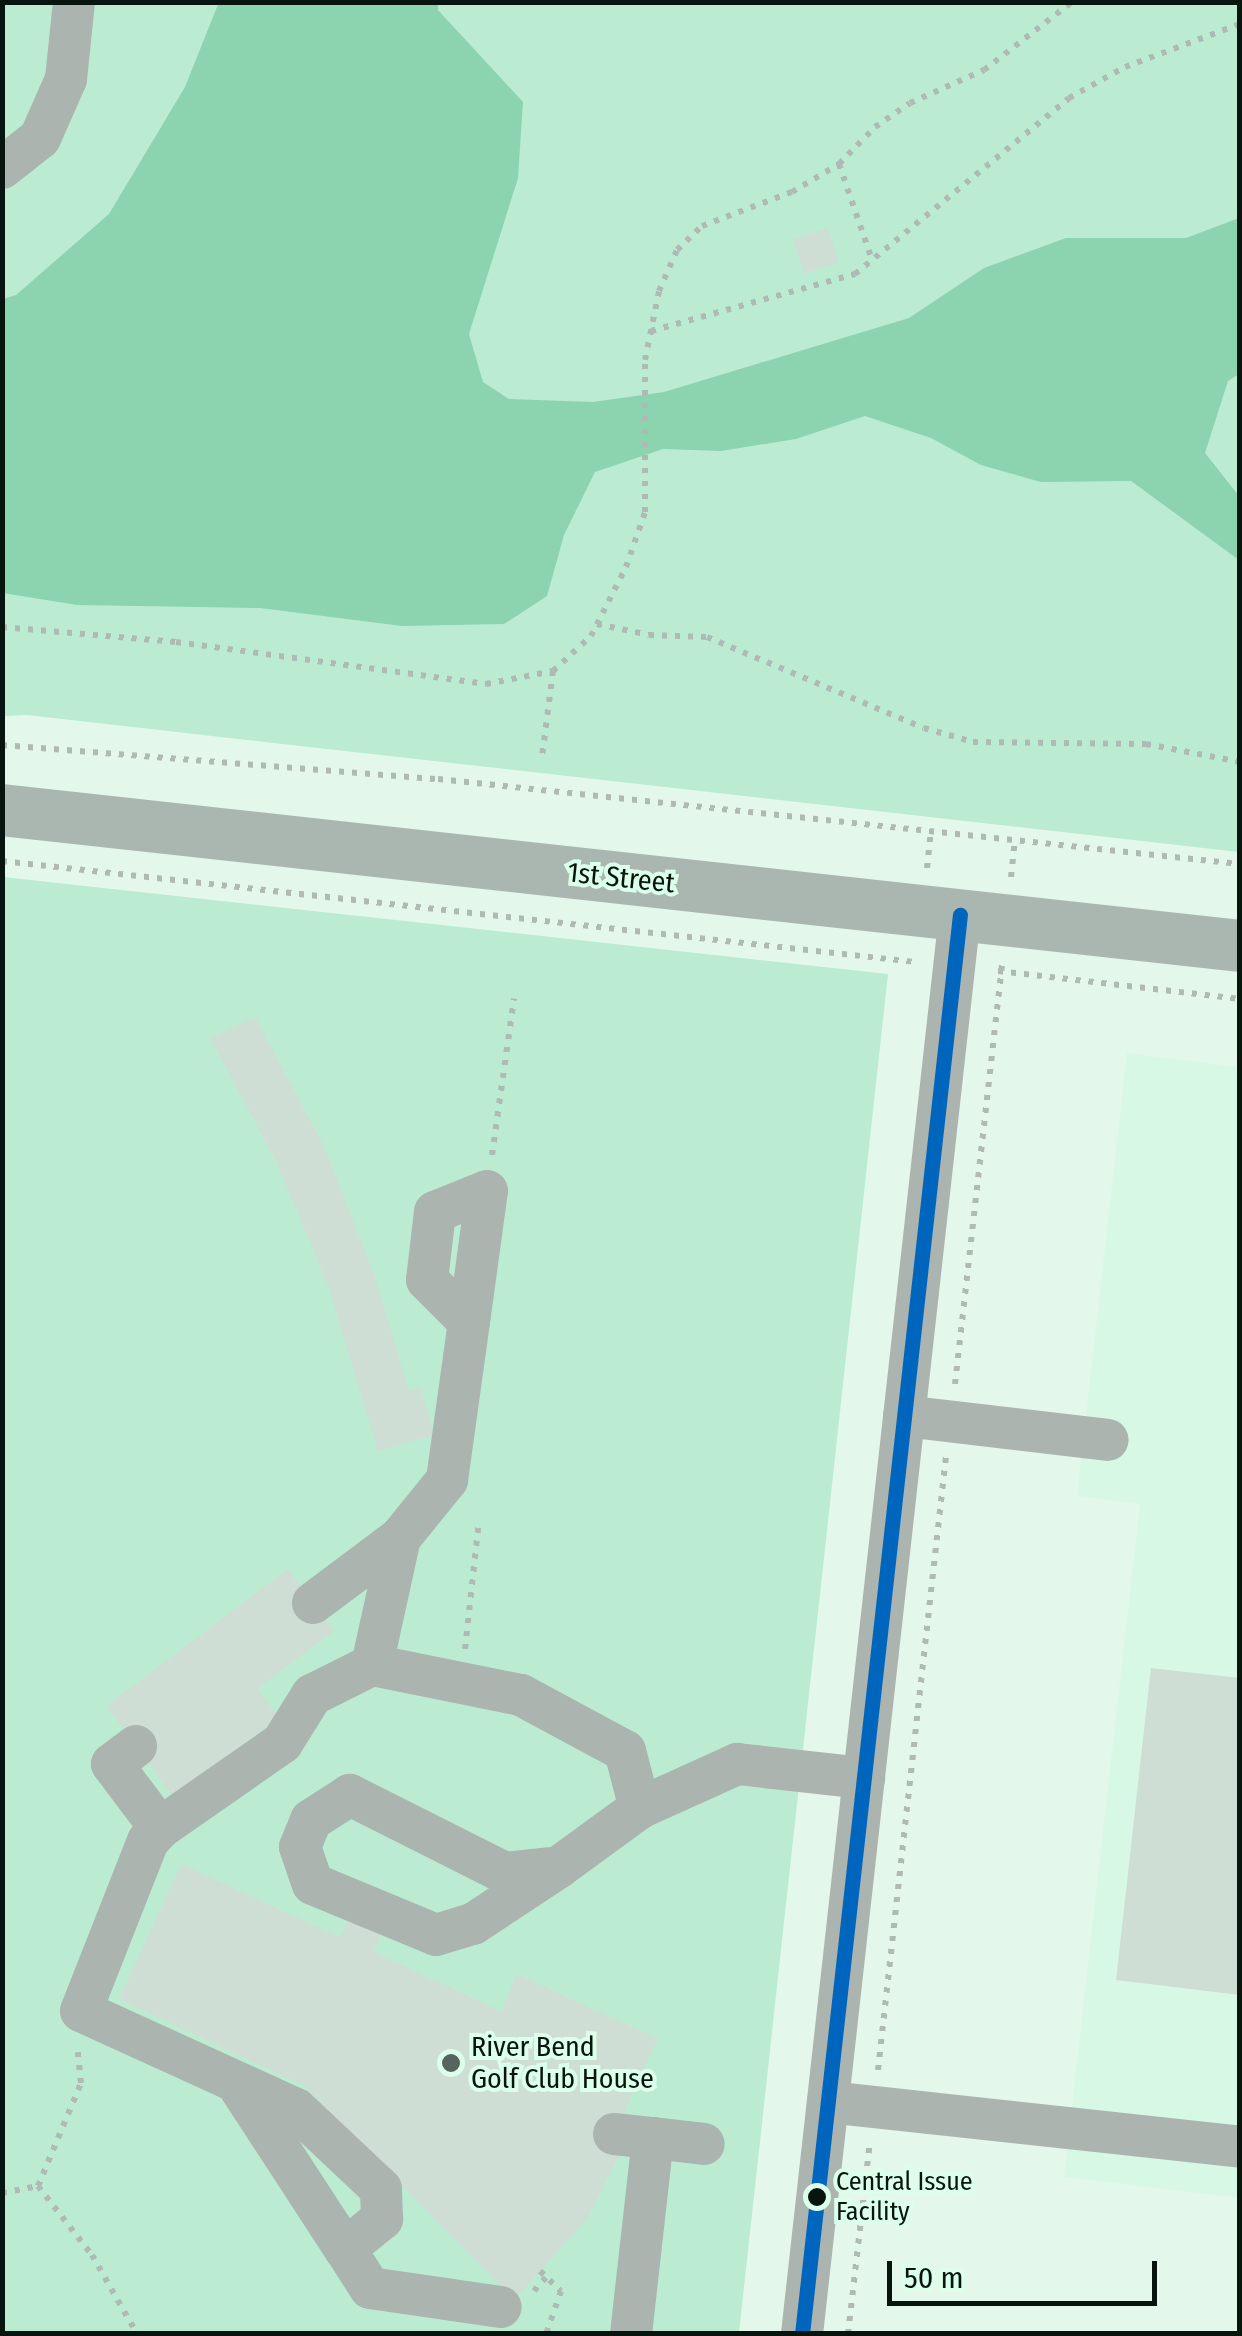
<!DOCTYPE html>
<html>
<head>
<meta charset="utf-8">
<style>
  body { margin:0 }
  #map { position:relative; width:1242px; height:2336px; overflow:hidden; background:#e3f7eb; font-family:"Fira Sans Condensed",sans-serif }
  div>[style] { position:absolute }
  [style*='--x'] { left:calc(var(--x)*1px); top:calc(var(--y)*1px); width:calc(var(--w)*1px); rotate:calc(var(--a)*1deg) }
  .built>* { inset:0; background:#d7f8e5 }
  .green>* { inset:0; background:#bbecd2 }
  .water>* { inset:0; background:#8cd3af }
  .building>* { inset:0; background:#ceded4; transform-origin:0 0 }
  .path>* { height:6px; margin-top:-3px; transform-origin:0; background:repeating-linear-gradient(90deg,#afbab4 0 5px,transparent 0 13px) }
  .minor>* { height:42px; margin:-21px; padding:0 21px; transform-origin:21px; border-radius:21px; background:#abb4af }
  .major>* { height:52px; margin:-26px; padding:0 26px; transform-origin:26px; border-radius:26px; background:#aab7b0 }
  .bus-1>* { height:15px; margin:-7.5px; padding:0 7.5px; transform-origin:7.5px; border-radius:7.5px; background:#0065bd }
  .dots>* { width:28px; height:28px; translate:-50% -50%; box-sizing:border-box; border:5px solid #dbffea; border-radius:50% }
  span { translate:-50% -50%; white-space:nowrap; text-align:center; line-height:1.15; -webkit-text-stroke:8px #dbffea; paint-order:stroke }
  .bus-label { font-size:26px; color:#08150f }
  .left { translate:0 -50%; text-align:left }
  .street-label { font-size:28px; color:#08150f }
  .poi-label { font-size:28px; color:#08150f }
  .frame { position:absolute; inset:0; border:5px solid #08150f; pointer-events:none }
  .scale { position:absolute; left:887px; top:2261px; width:270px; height:45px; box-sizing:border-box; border:5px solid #08150f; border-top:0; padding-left:12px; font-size:30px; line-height:35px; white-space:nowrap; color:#08150f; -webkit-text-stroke:8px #dbffea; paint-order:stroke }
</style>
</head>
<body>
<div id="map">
  <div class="built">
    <i style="clip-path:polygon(1127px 1053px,1239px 1067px,1239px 2198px,1064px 2177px,1140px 1504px,1077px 1496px)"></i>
  </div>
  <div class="green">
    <i style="clip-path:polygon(3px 3px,1239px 3px,1239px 852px,27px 715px,3px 716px)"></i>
    <i style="clip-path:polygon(3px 877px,888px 974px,739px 2333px,3px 2334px)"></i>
  </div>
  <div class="water">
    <i style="clip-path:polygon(219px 2px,438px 3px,438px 10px,523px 102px,518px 178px,469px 334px,483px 382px,509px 399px,593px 402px,664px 392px,909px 318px,984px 268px,1066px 238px,1186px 238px,1239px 218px,1239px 374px,1228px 381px,1205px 453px,1239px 496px,1239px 560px,1131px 481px,1041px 482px,981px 465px,931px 438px,865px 416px,796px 439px,721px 451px,663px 449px,595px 472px,564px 535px,547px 596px,504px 624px,402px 626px,260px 608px,77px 605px,3px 593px,3px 299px,16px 295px,109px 214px,185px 87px)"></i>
  </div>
  <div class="building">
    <i style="left:828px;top:228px;width:36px;height:37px;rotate:72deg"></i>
    <i style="clip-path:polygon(255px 1017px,325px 1148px,376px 1280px,409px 1391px,421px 1388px,434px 1435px,378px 1451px,330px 1291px,276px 1161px,210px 1038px)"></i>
    <i style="clip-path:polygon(288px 1569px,334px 1631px,257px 1689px,279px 1717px,173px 1797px,106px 1706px)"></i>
    <i style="clip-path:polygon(1151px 1668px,1240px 1678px,1240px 1995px,1116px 1980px)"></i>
    <i style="clip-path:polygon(181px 1864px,340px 1937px,348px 1920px,381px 1935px,374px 1952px,501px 2011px,517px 1974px,658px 2039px,614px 2134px,620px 2153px,587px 2219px,514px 2300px,304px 2086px,119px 1999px)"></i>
  </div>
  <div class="path">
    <i style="--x:839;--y:164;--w:102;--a:71"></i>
    <i style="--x:651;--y:331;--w:212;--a:-15.6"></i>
    <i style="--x:855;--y:274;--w:277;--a:-39.4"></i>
    <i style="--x:1069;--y:98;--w:64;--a:-29"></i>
    <i style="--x:1125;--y:67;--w:123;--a:-20.5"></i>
    <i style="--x:597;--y:624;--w:53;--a:11.9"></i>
    <i style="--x:649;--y:635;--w:58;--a:2"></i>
    <i style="--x:707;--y:637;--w:235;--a:22.8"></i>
    <i style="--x:924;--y:728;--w:51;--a:15.9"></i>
    <i style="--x:973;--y:742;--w:173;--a:0.7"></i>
    <i style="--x:1146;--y:744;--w:96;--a:10.8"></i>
    <i style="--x:2;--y:627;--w:175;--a:4.9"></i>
    <i style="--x:176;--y:642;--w:313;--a:7.7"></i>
    <i style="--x:486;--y:684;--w:68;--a:-11"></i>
    <i style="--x:553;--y:671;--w:87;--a:97.3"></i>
    <i style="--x:553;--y:671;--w:52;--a:-42.6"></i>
    <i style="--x:591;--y:636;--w:77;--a:-63.1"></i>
    <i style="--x:626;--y:567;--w:58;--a:-70.9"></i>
    <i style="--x:645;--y:512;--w:152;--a:-90"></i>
    <i style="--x:645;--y:360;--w:70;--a:-78.5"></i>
    <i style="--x:659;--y:291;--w:45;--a:-66.3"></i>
    <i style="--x:677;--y:250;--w:35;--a:-44"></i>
    <i style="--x:702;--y:226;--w:96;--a:-20.7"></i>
    <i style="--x:792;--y:192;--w:55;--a:-30.8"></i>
    <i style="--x:839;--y:164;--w:52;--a:-45.8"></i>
    <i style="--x:875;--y:127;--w:42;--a:-34.4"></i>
    <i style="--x:910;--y:103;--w:81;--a:-24"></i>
    <i style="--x:984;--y:70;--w:111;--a:-37.7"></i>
    <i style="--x:2;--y:745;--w:437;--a:4.5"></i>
    <i style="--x:438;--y:779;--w:806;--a:6.05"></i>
    <i style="--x:2;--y:861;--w:920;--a:6.31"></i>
    <i style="--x:927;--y:868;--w:39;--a:-84"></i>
    <i style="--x:1011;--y:877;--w:38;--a:-84"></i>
    <i style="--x:998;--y:971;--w:244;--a:6.6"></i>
    <i style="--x:492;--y:1155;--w:158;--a:-82"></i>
    <i style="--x:955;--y:1384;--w:423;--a:-83.6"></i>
    <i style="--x:465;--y:1649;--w:129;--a:-83.8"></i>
    <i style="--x:878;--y:2070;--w:618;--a:-83.68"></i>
    <i style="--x:38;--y:2186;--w:88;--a:52"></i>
    <i style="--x:92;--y:2255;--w:91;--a:60.3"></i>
    <i style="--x:2;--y:2193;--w:37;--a:-11"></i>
    <i style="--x:38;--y:2186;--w:112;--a:-67.3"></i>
    <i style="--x:81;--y:2083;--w:31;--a:-96"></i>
    <i style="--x:540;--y:2271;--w:29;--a:44"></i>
    <i style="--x:561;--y:2291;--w:46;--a:109.2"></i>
    <i style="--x:534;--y:2291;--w:18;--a:-49"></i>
    <i style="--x:848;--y:2334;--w:193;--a:-83.5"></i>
  </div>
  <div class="minor">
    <i style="--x:2;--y:168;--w:48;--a:-38.3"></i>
    <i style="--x:40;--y:138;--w:64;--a:-66.2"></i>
    <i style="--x:66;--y:79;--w:77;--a:-84.1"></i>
    <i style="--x:904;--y:1416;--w:205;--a:6.7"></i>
    <i style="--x:313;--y:1603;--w:109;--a:-36.8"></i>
    <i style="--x:372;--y:1665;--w:130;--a:-77.6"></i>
    <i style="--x:400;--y:1538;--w:75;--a:-51"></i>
    <i style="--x:447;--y:1480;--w:160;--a:-82.1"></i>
    <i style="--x:469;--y:1322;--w:132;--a:-82.2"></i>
    <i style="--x:487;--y:1191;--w:56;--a:158"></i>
    <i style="--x:435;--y:1212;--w:68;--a:96.7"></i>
    <i style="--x:427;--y:1280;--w:59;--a:45"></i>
    <i style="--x:136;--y:1746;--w:30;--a:143"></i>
    <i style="--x:112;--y:1764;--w:80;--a:53.1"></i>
    <i style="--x:559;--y:1867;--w:54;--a:173.7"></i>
    <i style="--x:505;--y:1873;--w:174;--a:-153.3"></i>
    <i style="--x:350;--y:1795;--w:46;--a:147.3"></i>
    <i style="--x:311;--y:1820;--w:29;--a:112"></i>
    <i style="--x:300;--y:1847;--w:39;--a:71"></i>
    <i style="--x:313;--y:1884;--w:133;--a:22.5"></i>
    <i style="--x:436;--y:1935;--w:39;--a:-17"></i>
    <i style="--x:473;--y:1924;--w:103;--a:-33.5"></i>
    <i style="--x:559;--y:1867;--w:100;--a:-36.1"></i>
    <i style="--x:640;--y:1808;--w:107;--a:-24.4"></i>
    <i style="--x:737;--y:1764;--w:128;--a:6.3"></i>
    <i style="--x:236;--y:2082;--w:199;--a:56.9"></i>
    <i style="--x:345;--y:2249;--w:48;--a:-39"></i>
    <i style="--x:382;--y:2219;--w:30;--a:-92"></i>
    <i style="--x:381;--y:2189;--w:117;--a:-136.7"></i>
    <i style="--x:296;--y:2109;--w:236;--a:-155.5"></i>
    <i style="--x:81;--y:2011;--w:183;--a:-68.5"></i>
    <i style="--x:148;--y:1841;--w:18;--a:-47"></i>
    <i style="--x:160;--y:1828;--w:149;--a:-34.9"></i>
    <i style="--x:282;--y:1743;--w:57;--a:-58"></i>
    <i style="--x:312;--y:1695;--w:67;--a:-26.6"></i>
    <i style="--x:372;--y:1665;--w:152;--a:11.4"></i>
    <i style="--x:521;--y:1695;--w:118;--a:28.3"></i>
    <i style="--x:625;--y:1751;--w:59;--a:75.3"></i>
    <i style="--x:828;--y:2102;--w:414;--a:6.2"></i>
    <i style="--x:614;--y:2134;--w:39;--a:6"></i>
    <i style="--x:345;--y:2249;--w:46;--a:57.3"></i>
    <i style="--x:370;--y:2288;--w:132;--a:8.3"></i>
    <i style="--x:631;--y:2334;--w:197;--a:-83.6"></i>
    <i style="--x:653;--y:2138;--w:51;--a:6.7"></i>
    <i style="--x:802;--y:2334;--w:1428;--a:-83.65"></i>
  </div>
  <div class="major">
    <i style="--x:2;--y:810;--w:1245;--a:6.27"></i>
  </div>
  <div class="bus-1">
    <i style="--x:802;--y:2334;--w:1428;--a:-83.65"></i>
  </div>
  <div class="dots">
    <i style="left:451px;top:2063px;background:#55645c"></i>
    <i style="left:817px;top:2197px;background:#08150f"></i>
  </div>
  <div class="bus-label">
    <span class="left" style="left:836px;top:2197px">Central Issue<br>Facility</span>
  </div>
  <div class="street-label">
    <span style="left:621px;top:878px;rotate:6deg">1st Street</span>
  </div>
  <div class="poi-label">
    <span class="left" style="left:471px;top:2063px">River Bend<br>Golf Club House</span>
  </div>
  <div class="frame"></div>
  <div class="scale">50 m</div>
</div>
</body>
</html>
